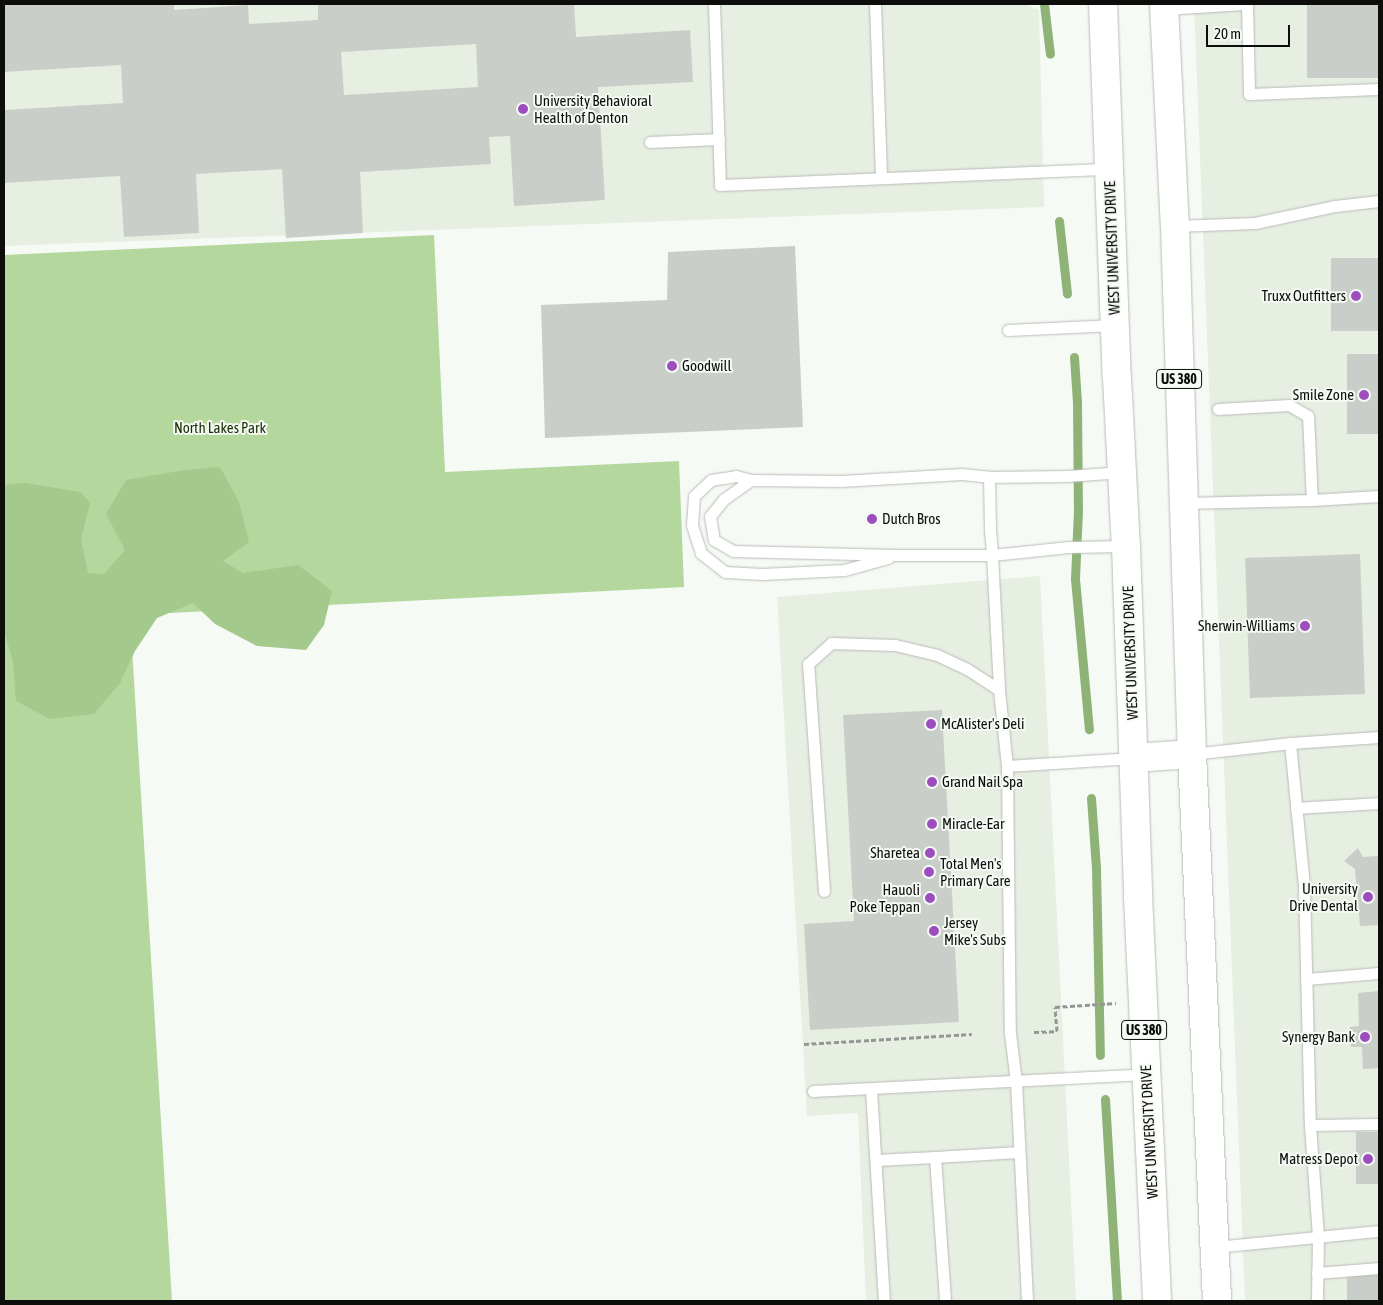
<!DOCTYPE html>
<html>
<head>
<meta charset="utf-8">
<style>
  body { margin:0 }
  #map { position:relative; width:1383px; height:1305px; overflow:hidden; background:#f6faf4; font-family:"Asap Condensed",sans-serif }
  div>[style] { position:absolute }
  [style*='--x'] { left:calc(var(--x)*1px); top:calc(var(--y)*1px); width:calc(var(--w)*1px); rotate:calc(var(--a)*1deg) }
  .built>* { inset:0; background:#e7eee2 }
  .green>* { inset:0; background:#b3d79d }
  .forest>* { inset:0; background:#a4c98c }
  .stream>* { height:9px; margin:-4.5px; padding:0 4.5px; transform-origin:4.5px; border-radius:4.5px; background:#8fb377 }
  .building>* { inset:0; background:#cacec8; transform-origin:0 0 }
  .path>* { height:3px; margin-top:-1.5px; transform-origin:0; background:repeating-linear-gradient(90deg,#939692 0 5px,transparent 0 7.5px) }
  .roads { filter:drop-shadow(0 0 1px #b8bcb7) drop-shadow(0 0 1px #b8bcb7) }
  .lane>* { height:11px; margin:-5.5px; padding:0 5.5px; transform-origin:5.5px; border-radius:5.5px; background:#fff }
  .primary>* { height:28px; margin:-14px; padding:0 14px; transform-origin:14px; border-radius:14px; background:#fff }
  .dots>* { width:14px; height:14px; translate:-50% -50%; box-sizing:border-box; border:2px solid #f6faf4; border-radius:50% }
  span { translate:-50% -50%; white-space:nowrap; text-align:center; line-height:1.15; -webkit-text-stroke:4px #f6faf4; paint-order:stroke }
  .shield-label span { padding:1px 4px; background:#f6faf4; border:1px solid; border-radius:4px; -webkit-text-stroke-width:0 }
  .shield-label { font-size:14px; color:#0d0e0c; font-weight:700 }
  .poi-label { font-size:15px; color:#0d0e0c }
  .left { translate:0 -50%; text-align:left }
  .right { translate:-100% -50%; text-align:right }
  .street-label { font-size:15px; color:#0d0e0c }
  .park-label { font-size:15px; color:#193005 }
  .frame { position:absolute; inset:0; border:5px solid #0d0e0c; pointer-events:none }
  .scale { position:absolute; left:1206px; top:25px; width:84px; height:22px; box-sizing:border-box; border:2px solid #0d0e0c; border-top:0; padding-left:6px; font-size:15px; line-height:18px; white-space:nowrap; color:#0d0e0c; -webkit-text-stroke:4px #f6faf4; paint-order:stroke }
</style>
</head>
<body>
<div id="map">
  <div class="built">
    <i style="clip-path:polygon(4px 4px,1025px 4px,1039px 10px,1044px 207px,4px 246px)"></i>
    <i style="clip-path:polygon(1194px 4px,1379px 4px,1379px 1301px,1245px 1301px)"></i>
    <i style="clip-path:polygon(1040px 576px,1076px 1301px,866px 1301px,858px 1113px,807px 1116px,777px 597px)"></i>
  </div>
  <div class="green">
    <i style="clip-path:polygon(434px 235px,445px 472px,679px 461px,684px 587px,130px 615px,172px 1301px,4px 1301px,4px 255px)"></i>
  </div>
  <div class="forest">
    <i style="clip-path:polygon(220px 467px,239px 502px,249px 542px,223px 561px,243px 573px,298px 565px,332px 591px,324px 625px,306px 650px,257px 646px,215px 624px,193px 603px,157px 618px,135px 651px,120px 683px,94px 714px,50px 719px,16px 701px,13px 662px,4px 630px,4px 485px,25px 483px,81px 492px,90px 503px,81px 539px,88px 573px,104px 574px,125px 550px,106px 514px,126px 480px,185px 470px)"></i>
  </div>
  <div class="stream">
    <i style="--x:1044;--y:4;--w:50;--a:83.2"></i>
    <i style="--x:1059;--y:221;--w:73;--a:83.7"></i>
    <i style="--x:1074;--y:357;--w:45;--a:86.2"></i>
    <i style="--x:1077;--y:402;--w:108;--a:89.5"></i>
    <i style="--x:1078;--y:510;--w:69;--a:92.5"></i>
    <i style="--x:1075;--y:579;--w:151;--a:84.7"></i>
    <i style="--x:1091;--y:798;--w:70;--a:85.9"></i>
    <i style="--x:1096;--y:868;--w:187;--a:88.8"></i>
    <i style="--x:1105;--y:1099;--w:202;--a:86.6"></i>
  </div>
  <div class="building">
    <i style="clip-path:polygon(evenodd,27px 4px,174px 4px,174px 10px,248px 5px,249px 24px,318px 20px,318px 4px,574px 4px,576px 37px,690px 30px,693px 82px,598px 87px,605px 200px,514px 206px,510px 136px,489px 137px,491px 164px,360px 172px,363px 233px,286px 238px,282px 169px,196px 174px,199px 233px,124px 237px,120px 176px,4px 183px,4px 110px,123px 103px,121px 65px,4px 72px,4px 5px,27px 4px,476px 44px,478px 87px,344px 95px,341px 52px,476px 44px)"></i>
    <i style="left:1307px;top:4px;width:72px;height:74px"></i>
    <i style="clip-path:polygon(795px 246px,803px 427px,545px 438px,541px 305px,667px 300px,668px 252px)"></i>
    <i style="left:1379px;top:258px;width:73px;height:48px;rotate:90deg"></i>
    <i style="left:1379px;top:354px;width:80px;height:32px;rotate:90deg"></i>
    <i style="left:1360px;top:554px;width:140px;height:115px;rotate:88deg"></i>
    <i style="clip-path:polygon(942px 710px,959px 1022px,810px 1030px,804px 924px,854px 921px,843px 715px)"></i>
    <i style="clip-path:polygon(1358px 848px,1363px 857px,1379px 856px,1379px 925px,1360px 926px,1355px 869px,1344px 861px)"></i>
    <i style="clip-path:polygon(1379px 991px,1379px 1068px,1363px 1069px,1362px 1047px,1351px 1047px,1350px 1027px,1359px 1026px,1358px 993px)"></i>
    <i style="left:1379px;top:1132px;width:52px;height:23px;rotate:90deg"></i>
    <i style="left:1379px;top:1275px;width:26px;height:32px;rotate:90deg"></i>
  </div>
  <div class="path">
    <i style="--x:1034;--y:1032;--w:23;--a:-2"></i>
    <i style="--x:1057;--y:1031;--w:24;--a:-95"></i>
    <i style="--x:1055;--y:1007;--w:61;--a:-3.8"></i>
    <i style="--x:804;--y:1044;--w:168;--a:-3.4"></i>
  </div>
  <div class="roads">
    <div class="lane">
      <i style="--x:714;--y:4;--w:181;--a:88.1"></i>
      <i style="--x:720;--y:185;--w:389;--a:-2.4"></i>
      <i style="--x:875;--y:4;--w:174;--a:88"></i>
      <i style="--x:1247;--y:4;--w:90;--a:88.7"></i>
      <i style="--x:1249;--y:94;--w:130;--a:-2.2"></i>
      <i style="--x:1164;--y:9;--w:80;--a:-3.6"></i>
      <i style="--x:650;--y:142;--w:69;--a:-2.5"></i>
      <i style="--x:1175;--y:226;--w:80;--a:-2.1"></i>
      <i style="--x:1255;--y:223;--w:82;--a:-12"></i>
      <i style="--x:1335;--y:206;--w:44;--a:-6.5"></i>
      <i style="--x:1008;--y:330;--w:107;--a:-2.7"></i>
      <i style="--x:1218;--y:409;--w:71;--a:-3.2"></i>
      <i style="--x:1289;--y:405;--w:22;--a:30"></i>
      <i style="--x:1308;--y:416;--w:84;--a:87.3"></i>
      <i style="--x:1312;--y:500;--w:67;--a:-3.4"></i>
      <i style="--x:1122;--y:472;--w:55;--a:175.8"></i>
      <i style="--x:1067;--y:476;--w:78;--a:179.3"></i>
      <i style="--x:989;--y:477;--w:53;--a:88.9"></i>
      <i style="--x:990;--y:530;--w:25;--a:85"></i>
      <i style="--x:992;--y:555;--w:77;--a:-5.9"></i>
      <i style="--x:1069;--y:547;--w:57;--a:-1"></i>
      <i style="--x:751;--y:480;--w:33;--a:145"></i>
      <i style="--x:724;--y:499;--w:22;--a:129"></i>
      <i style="--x:710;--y:516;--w:24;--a:81"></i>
      <i style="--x:714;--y:540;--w:22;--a:30"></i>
      <i style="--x:733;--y:551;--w:164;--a:1.4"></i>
      <i style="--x:897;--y:555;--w:95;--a:0"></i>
      <i style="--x:992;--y:555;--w:135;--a:87"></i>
      <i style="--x:999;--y:690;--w:76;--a:84"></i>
      <i style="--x:1007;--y:766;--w:267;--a:89.4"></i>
      <i style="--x:1010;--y:1033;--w:49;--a:83"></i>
      <i style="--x:1016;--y:1082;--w:219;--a:87.1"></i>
      <i style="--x:1184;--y:503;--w:128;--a:-1.3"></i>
      <i style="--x:888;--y:558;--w:46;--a:164.7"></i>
      <i style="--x:844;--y:570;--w:82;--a:177.2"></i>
      <i style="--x:762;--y:574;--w:37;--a:-177"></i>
      <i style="--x:725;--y:572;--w:31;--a:-142"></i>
      <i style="--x:701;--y:553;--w:29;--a:-108"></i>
      <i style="--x:692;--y:525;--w:29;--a:-86"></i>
      <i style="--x:694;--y:496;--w:23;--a:-43"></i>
      <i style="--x:711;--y:480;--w:25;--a:-9"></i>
      <i style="--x:736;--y:476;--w:16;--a:15"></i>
      <i style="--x:751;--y:480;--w:90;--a:0.6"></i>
      <i style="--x:841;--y:481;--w:121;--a:-3.3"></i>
      <i style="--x:962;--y:474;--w:27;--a:6"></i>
      <i style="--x:1290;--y:743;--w:89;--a:-3.9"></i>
      <i style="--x:1192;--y:754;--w:99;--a:-6.4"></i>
      <i style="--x:1290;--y:743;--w:144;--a:84.4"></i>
      <i style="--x:1304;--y:886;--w:239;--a:88.6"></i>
      <i style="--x:1310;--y:1125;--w:69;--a:-0.8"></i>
      <i style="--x:1007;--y:766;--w:126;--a:-3.6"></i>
      <i style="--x:1296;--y:808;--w:83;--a:-3.4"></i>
      <i style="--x:824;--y:891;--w:228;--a:-94"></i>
      <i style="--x:808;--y:664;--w:31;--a:-42"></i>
      <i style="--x:831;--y:643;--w:64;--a:1.8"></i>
      <i style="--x:895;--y:645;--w:43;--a:13.4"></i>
      <i style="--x:937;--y:655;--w:33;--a:25"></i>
      <i style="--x:967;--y:669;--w:38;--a:33"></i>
      <i style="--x:1306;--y:979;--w:73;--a:-4.7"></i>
      <i style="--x:871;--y:1089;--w:212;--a:86.5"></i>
      <i style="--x:813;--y:1091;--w:333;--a:-2.9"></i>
      <i style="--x:1310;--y:1125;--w:112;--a:85.9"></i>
      <i style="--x:1318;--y:1237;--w:64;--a:90.9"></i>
      <i style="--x:935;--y:1157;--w:84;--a:-3.4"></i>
      <i style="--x:876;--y:1160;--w:59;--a:-2.9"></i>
      <i style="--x:935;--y:1157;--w:144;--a:86"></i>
      <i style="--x:1215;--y:1247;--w:165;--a:-5.6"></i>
      <i style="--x:1317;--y:1273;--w:62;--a:-4.6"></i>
    </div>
    <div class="primary">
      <i style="--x:1103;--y:4;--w:373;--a:87.9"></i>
      <i style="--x:1117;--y:377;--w:169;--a:87"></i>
      <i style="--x:1126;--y:546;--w:350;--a:88"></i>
      <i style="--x:1138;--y:896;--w:405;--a:87.3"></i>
      <i style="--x:1164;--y:4;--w:222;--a:87.2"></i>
      <i style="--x:1175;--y:226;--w:528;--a:88.16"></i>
      <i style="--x:1192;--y:754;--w:548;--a:87.38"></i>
      <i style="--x:1133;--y:758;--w:59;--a:-3.9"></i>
    </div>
  </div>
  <div class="dots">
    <i style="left:523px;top:109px;background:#9c4ebf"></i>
    <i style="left:1356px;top:296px;background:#9c4ebf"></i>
    <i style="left:672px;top:366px;background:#9c4ebf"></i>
    <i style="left:1364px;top:395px;background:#9c4ebf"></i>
    <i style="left:872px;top:519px;background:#9c4ebf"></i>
    <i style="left:1305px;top:626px;background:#9c4ebf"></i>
    <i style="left:931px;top:724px;background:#9c4ebf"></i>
    <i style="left:932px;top:782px;background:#9c4ebf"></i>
    <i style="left:932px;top:824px;background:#9c4ebf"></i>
    <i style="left:930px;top:853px;background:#9c4ebf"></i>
    <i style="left:929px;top:872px;background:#9c4ebf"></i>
    <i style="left:1368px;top:897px;background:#9c4ebf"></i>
    <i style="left:930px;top:898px;background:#9c4ebf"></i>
    <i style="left:934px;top:931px;background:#9c4ebf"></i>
    <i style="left:1365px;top:1037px;background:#9c4ebf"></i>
    <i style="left:1368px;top:1159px;background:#9c4ebf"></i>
  </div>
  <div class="shield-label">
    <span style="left:1179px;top:379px">US 380</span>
    <span style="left:1144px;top:1030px">US 380</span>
  </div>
  <div class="poi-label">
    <span class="left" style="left:534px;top:109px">University Behavioral<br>Health of Denton</span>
    <span class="right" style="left:1346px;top:296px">Truxx Outfitters</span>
    <span class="left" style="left:682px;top:366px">Goodwill</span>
    <span class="right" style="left:1354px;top:395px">Smile Zone</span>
    <span class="left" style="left:882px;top:519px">Dutch Bros</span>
    <span class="right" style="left:1295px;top:626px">Sherwin-Williams</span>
    <span class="left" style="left:941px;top:724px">McAlister's Deli</span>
    <span class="left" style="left:942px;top:782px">Grand Nail Spa</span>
    <span class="left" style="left:942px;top:824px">Miracle-Ear</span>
    <span class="right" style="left:920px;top:853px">Sharetea</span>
    <span class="left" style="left:940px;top:872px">Total Men's<br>Primary Care</span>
    <span class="right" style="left:1358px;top:897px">University<br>Drive Dental</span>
    <span class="right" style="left:920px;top:898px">Hauoli<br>Poke Teppan</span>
    <span class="left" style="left:944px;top:931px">Jersey<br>Mike's Subs</span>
    <span class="right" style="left:1355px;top:1037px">Synergy Bank</span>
    <span class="right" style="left:1358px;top:1159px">Matress Depot</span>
  </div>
  <div class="street-label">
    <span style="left:1112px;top:248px;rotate:-92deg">WEST UNIVERSITY DRIVE</span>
    <span style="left:1130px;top:653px;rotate:-92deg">WEST UNIVERSITY DRIVE</span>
    <span style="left:1149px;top:1132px;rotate:-93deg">WEST UNIVERSITY DRIVE</span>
  </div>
  <div class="park-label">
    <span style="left:220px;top:428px">North Lakes Park</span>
  </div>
  <div class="frame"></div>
  <div class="scale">20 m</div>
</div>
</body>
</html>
